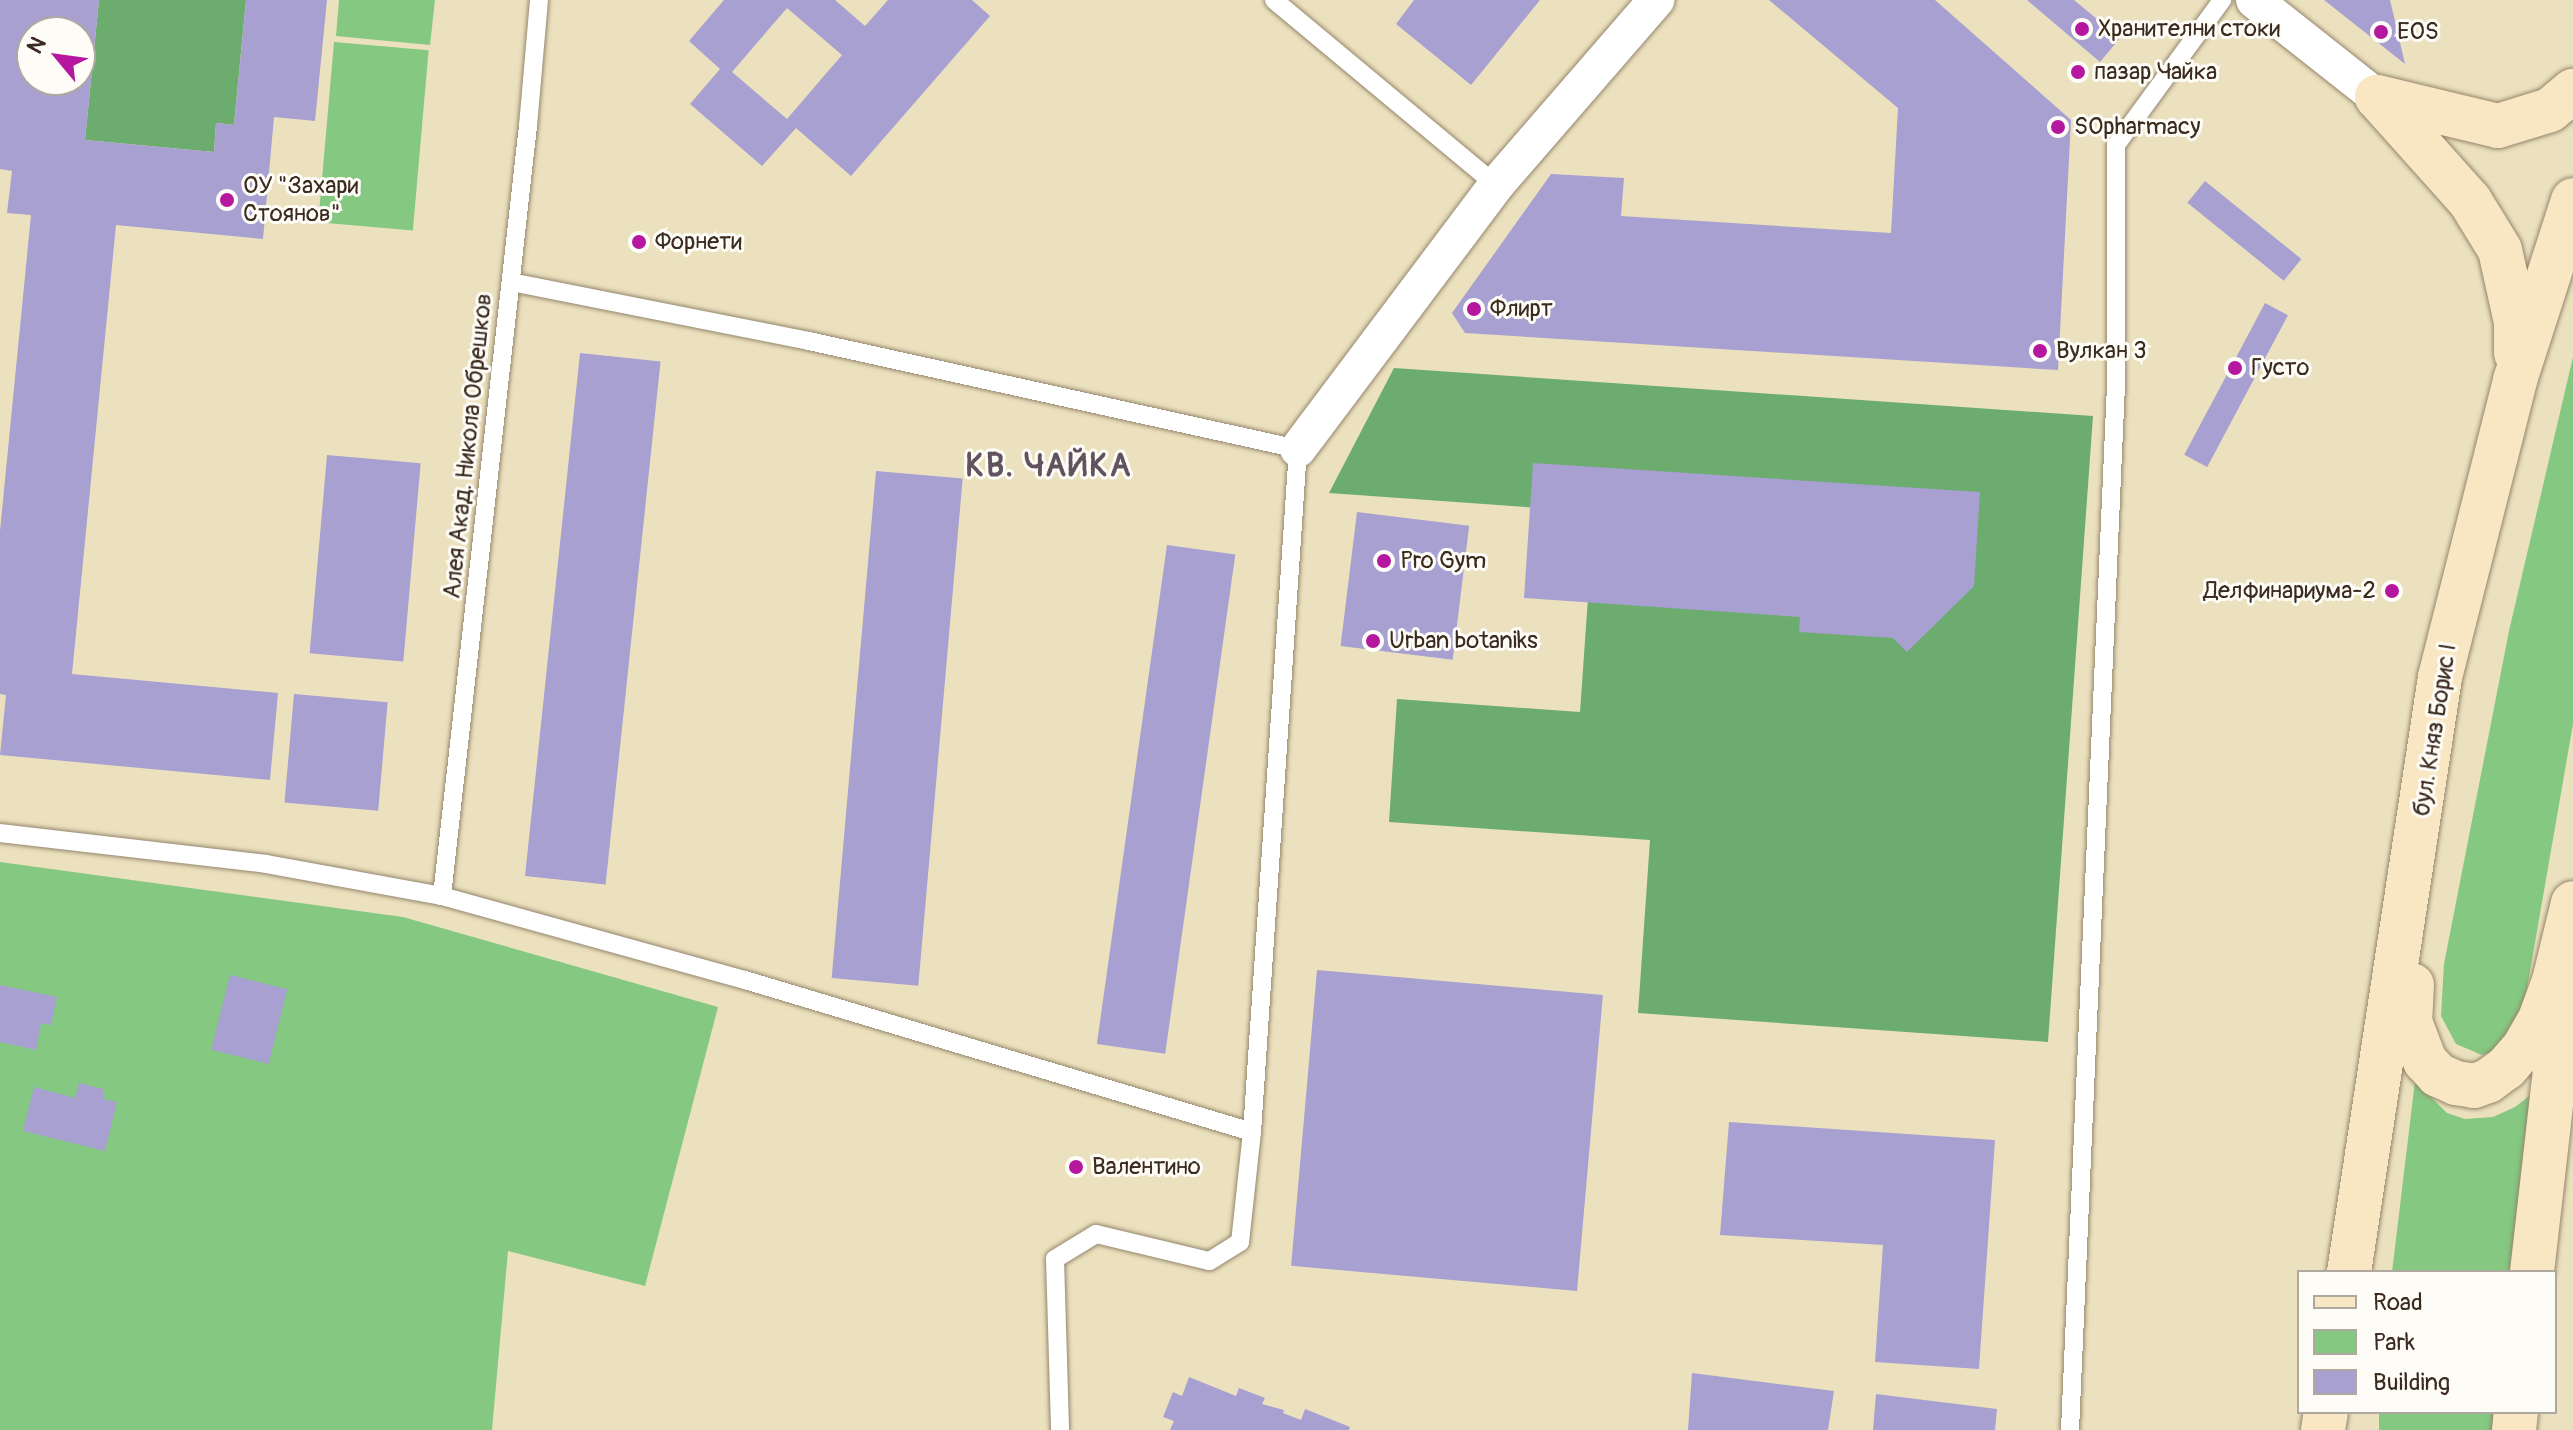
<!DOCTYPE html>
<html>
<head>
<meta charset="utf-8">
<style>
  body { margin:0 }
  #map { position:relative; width:2573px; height:1430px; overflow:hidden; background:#ece1be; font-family:Pangolin,sans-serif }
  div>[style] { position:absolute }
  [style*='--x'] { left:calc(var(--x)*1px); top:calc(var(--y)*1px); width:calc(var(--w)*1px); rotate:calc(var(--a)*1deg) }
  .green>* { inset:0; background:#85c881; transform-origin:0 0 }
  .forest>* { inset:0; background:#6cac6f }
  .building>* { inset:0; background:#a7a0d1; transform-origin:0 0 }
  .roads { filter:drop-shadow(0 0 2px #94866e) drop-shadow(0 0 2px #94866e) }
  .lane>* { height:18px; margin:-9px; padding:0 9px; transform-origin:9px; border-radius:9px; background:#fff }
  .street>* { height:36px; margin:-18px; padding:0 18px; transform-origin:18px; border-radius:18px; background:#fff }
  .secondary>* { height:44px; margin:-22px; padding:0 22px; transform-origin:22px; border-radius:22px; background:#f9e7c3 }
  .dots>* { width:22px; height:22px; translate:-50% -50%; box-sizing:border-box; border:4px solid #fdfcf7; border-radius:50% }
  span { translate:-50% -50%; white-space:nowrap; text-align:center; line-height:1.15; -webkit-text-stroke:6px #fdfcf7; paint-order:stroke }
  .poi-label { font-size:24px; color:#3b2a1e }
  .left { translate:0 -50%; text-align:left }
  .right { translate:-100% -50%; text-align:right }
  .street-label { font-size:24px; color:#3b2a1e }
  .district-label { font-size:32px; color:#61535d; font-weight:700; letter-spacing:2px }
  .legend { position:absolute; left:2297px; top:1270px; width:260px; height:144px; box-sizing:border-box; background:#fdfcf7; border:2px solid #afa8a0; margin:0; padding:10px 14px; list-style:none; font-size:24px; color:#3b2a1e }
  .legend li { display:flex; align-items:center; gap:16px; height:40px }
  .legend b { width:40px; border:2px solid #afa8a0 }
  .north { position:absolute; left:16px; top:16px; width:80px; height:80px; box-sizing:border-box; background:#fdfcf7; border:2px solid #afa8a0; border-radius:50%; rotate:299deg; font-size:22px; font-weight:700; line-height:32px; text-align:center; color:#3b2a1e }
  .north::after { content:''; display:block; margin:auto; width:28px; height:36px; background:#b5179e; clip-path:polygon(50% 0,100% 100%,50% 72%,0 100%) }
</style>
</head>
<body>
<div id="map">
  <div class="green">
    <i style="clip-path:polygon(339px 0,435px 0,430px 45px,336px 36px)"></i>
    <i style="left:334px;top:42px;width:95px;height:181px;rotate:5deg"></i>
    <i style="clip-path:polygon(2573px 357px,2573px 724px,2521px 1023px,2506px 1048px,2482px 1055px,2456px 1044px,2441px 1016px,2444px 964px,2509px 631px)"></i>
    <i style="clip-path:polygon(0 862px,403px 917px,718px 1007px,645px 1286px,508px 1251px,492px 1430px,0 1430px)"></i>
    <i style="clip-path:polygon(2415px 1081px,2447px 1113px,2465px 1119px,2493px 1117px,2515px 1107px,2537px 1090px,2512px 1272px,2392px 1272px)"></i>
    <i style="left:2379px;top:1412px;width:117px;height:18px"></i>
  </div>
  <div class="forest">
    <i style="clip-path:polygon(99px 0,246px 0,234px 125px,216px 123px,214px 152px,85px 140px)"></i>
    <i style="clip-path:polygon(1394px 368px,2093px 416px,2048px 1042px,1638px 1013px,1650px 840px,1389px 822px,1397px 699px,1580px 712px,1594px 512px,1329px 493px)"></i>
  </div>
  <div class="building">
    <i style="clip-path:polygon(evenodd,0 0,99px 0,85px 140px,214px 152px,216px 123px,234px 125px,246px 0,327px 0,315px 121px,274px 117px,263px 239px,116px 225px,72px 674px,278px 693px,270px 780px,0 755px,6px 695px,0 694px,0 531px,31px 215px,7px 213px,12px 171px,0 169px,0 0,32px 32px,80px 32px,80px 80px,32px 80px,32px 32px)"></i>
    <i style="clip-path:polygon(evenodd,724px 0,835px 0,865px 26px,888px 0,972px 0,990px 16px,851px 176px,796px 128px,762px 166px,690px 104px,720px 69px,689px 41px,724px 0,787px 8px,842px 55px,787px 119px,732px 72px,787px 8px)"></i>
    <i style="clip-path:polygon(1414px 0,1540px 0,1471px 85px,1396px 24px)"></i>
    <i style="clip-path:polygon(1769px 0,1935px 0,2071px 120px,2058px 370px,1465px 333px,1452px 313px,1551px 174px,1624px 178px,1621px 216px,1891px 233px,1898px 108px)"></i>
    <i style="clip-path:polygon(2027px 0,2074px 0,2120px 38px,2100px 62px)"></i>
    <i style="clip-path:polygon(2324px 0,2390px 0,2405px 64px)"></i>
    <i style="left:2205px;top:181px;width:124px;height:28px;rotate:39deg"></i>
    <i style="left:2265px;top:303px;width:26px;height:172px;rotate:28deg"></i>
    <i style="left:580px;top:353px;width:81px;height:526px;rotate:6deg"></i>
    <i style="left:327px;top:455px;width:94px;height:199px;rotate:5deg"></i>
    <i style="clip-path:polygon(1533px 463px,1980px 492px,1974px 586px,1907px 652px,1893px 638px,1799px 632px,1800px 617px,1524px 598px)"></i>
    <i style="left:876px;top:471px;width:87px;height:509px;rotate:5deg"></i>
    <i style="left:1357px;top:512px;width:113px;height:135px;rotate:7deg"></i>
    <i style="left:1167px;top:545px;width:69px;height:504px;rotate:8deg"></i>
    <i style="left:294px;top:694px;width:94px;height:109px;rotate:5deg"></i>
    <i style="left:1317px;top:970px;width:287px;height:297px;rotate:5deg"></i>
    <i style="left:230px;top:975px;width:59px;height:77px;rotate:14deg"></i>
    <i style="clip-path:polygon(0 985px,57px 997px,51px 1025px,41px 1023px,36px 1050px,0 1042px)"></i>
    <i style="clip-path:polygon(79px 1083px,103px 1089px,103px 1099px,117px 1102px,105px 1151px,23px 1131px,34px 1087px,75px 1098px)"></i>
    <i style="clip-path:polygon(1729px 1122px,1995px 1140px,1979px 1369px,1875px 1362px,1883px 1245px,1720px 1235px)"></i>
    <i style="clip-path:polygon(1692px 1373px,1834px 1391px,1828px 1430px,1688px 1430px)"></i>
    <i style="clip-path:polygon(1189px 1377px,1236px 1396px,1239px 1388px,1265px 1398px,1262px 1404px,1284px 1410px,1283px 1413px,1301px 1420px,1305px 1409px,1350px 1427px,1349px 1430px,1170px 1430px,1174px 1421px,1163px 1417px,1173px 1392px,1182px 1396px)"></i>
    <i style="clip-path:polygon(1876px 1394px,1997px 1409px,1995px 1430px,1873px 1430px)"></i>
  </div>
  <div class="roads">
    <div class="lane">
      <i style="--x:1274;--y:0;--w:289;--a:39.8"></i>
      <i style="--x:511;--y:282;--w:304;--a:11.2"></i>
      <i style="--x:809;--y:341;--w:501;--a:12.45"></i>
      <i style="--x:1298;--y:449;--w:685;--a:93.85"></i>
      <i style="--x:1252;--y:1132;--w:111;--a:96.2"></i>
      <i style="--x:1240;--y:1242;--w:36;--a:148"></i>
      <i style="--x:1209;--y:1261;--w:116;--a:-166.6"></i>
      <i style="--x:1096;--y:1234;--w:48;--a:148.6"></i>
      <i style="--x:1055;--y:1259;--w:171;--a:88.3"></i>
      <i style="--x:0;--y:833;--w:268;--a:6.6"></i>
      <i style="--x:266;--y:864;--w:179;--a:10.3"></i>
      <i style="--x:442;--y:896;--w:314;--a:15.5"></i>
      <i style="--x:745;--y:980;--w:529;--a:16.69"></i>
      <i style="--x:442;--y:896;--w:775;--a:-83.63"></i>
      <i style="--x:528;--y:126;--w:126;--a:-85"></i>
      <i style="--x:2070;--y:1430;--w:1046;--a:-87.48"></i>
      <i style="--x:2116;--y:385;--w:240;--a:-90"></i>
      <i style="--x:2116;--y:145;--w:180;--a:-53.8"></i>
    </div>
    <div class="street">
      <i style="--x:2254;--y:0;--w:157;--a:38.3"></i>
      <i style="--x:1298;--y:449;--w:330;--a:-53.1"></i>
      <i style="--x:1496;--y:185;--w:245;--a:-49.1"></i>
    </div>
    <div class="secondary">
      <i style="--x:2377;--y:97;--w:140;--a:48.2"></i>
      <i style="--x:2470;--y:201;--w:57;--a:58.5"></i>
      <i style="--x:2500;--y:250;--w:74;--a:77.5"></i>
      <i style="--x:2516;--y:322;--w:31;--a:90"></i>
      <i style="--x:2377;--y:97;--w:124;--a:13.5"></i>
      <i style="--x:2498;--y:126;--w:54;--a:-17.1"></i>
      <i style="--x:2550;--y:110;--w:30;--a:-40"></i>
      <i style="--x:2412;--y:985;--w:37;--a:93"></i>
      <i style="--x:2410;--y:1022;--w:42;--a:69"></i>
      <i style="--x:2425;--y:1061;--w:19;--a:47"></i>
      <i style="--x:2438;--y:1075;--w:20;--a:24"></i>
      <i style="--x:2456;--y:1083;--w:18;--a:9"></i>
      <i style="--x:2474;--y:1086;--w:15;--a:-20"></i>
      <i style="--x:2488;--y:1081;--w:22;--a:-36"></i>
      <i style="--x:2506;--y:1068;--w:28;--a:-49"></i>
      <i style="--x:2524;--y:1047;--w:32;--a:-60"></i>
      <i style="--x:2540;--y:1019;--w:40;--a:-69.8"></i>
      <i style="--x:2554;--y:981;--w:80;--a:-76.3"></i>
      <i style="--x:2349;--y:1272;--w:602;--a:-81.3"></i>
      <i style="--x:2440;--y:677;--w:306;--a:-75.8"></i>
      <i style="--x:2515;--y:380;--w:189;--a:-72.1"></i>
      <i style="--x:2532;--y:1272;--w:282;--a:-83.5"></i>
      <i style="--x:2323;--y:1430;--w:18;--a:-81"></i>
      <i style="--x:2514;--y:1430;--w:18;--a:-84"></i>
    </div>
  </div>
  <div class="dots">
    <i style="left:2082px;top:29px;background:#b5179e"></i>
    <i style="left:2381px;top:32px;background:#b5179e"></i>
    <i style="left:2078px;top:72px;background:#b5179e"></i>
    <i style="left:2058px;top:127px;background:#b5179e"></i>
    <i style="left:227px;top:200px;background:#b5179e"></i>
    <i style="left:639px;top:242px;background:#b5179e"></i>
    <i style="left:1474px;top:309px;background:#b5179e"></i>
    <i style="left:2040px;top:351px;background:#b5179e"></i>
    <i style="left:2235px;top:368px;background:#b5179e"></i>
    <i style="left:1384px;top:561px;background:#b5179e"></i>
    <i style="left:2392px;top:591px;background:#b5179e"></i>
    <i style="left:1373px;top:641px;background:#b5179e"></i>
    <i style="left:1076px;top:1167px;background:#b5179e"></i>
  </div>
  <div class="poi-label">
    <span class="left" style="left:2098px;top:29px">Хранителни стоки</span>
    <span class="left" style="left:2397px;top:32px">EOS</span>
    <span class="left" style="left:2094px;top:72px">пазар Чайка</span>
    <span class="left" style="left:2074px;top:127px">SOpharmacy</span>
    <span class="left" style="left:243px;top:200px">ОУ "Захари<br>Стоянов"</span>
    <span class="left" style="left:655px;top:242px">Форнети</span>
    <span class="left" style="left:1490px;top:309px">Флирт</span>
    <span class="left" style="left:2056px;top:351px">Вулкан 3</span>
    <span class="left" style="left:2251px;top:368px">Густо</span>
    <span class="left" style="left:1400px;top:561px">Pro Gym</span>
    <span class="right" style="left:2376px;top:591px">Делфинариума-2</span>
    <span class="left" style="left:1389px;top:641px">Urban botaniks</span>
    <span class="left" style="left:1092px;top:1167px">Валентино</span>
  </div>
  <div class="street-label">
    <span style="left:468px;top:446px;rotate:-84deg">Алея Акад. Никола Обрешков</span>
    <span style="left:2435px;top:730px;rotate:-81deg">бул. Княз Борис I</span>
  </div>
  <div class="district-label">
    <span style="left:1049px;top:466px">КВ. ЧАЙКА</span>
  </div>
  <ul class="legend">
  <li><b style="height:10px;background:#f9e7c3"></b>Road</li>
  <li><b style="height:22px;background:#85c881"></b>Park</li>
  <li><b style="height:22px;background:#a7a0d1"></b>Building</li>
  </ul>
  <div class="north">N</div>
</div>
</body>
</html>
